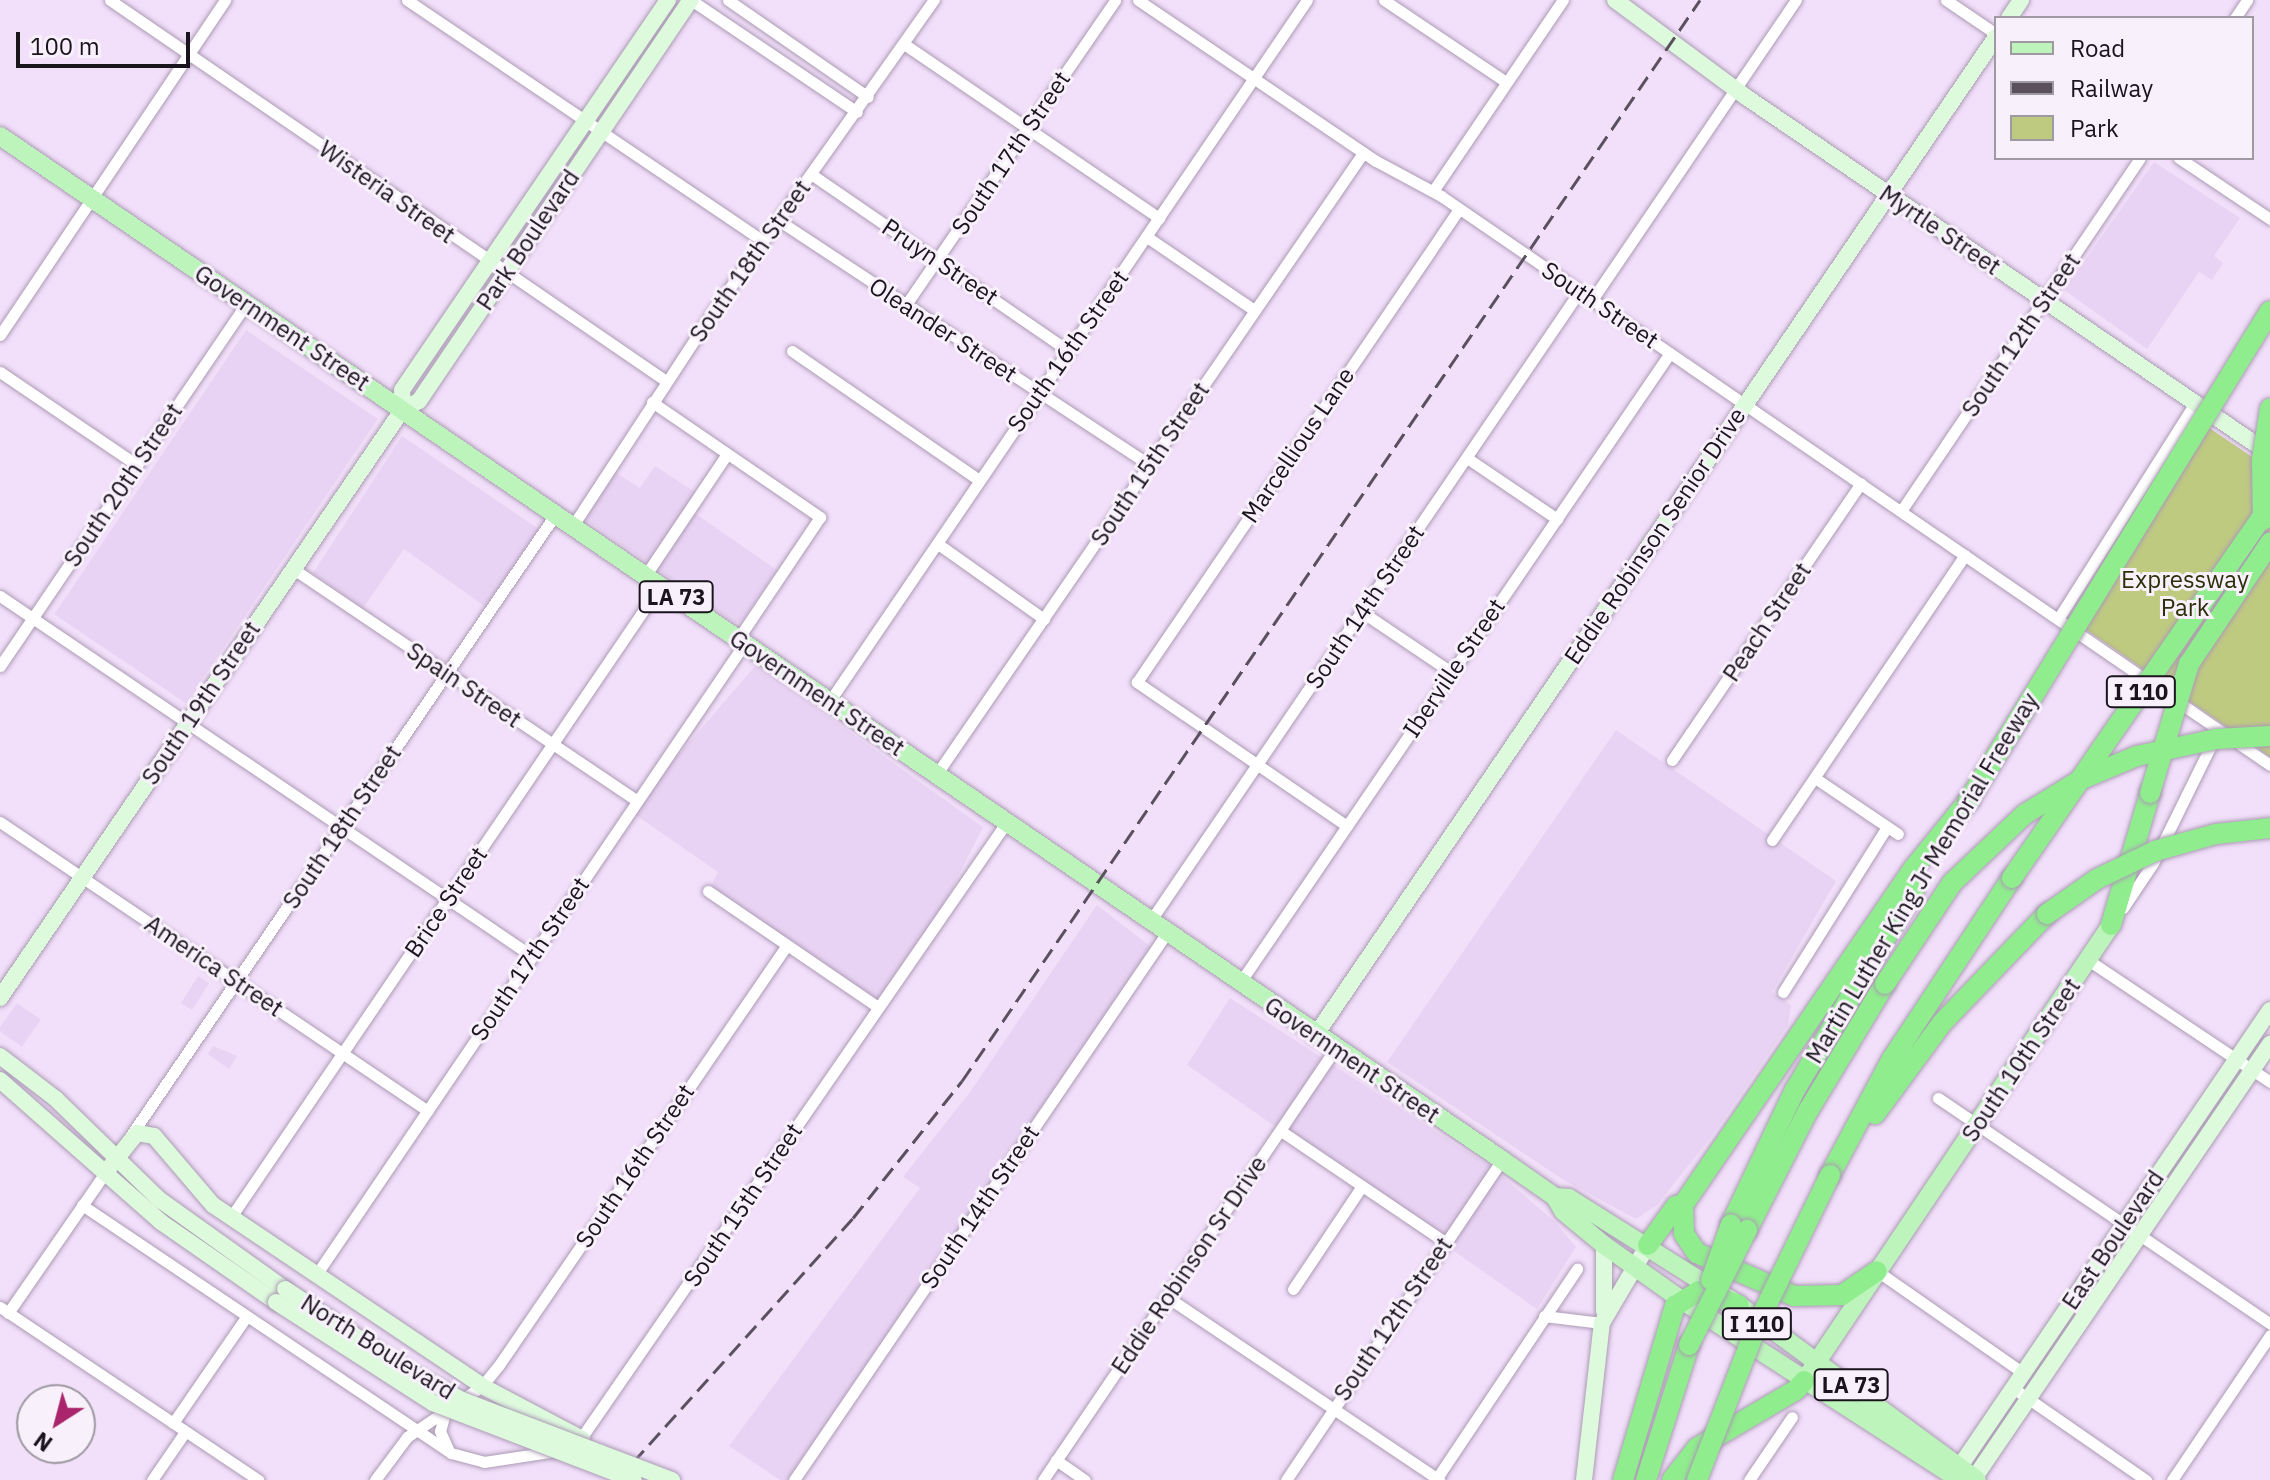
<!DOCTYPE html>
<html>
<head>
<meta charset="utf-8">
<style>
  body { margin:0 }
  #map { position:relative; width:2270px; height:1480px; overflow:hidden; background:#f2dffa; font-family:"IBM Plex Sans",sans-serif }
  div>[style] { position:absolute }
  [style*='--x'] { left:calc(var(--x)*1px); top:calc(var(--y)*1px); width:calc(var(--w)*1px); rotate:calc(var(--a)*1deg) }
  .built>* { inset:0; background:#e9d3f4; transform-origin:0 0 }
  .green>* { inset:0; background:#bfca81 }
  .roads { filter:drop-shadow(0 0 2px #ac9bb5) drop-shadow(0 0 2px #ac9bb5) }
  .street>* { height:11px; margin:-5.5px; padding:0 5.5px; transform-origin:5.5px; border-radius:5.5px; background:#fff }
  .secondary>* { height:16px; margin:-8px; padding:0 8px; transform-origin:8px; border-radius:8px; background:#ddfadd }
  .primary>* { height:18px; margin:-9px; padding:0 9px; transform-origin:9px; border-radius:9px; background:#bcf4bb }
  .highway>* { height:20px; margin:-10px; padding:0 10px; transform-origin:10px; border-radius:10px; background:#8fed8d }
  .rail>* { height:3px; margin-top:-1.5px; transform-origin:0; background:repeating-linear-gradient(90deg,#5a505e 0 16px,transparent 0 24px) }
  .bridges { filter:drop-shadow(0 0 2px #ac9bb5) drop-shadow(0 0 2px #ac9bb5) }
  .secondary-bridge>* { height:16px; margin:-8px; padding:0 8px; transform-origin:8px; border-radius:8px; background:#ddfadd }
  .highway-bridge>* { height:20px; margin:-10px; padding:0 10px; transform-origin:10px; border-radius:10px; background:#8fed8d }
  span { translate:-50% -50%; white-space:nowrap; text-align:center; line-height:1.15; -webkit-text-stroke:6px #f8f1fc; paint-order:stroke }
  .shield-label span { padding:2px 6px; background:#f8f1fc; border:2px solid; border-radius:6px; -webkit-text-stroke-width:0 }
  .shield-label { font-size:22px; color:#1a141d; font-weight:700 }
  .street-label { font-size:24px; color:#1a141d }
  .park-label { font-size:24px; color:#2b3009 }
  .legend { position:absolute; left:1994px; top:16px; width:260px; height:144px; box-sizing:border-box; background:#f8f1fc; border:2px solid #9f99a3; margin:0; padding:10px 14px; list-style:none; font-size:24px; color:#1a141d }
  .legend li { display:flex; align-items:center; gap:16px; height:40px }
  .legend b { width:40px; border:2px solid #9f99a3 }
  .north { position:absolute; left:16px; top:1384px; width:80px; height:80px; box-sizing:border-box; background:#f8f1fc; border:2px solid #9f99a3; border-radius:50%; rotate:216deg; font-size:22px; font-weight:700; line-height:32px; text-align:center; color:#1a141d }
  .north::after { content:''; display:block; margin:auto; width:28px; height:36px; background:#aa246c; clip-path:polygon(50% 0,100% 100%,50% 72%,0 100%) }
  .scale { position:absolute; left:16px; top:32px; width:174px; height:36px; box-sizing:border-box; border:4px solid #1a141d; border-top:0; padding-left:10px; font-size:24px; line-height:28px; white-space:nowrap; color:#1a141d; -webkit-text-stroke:6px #f8f1fc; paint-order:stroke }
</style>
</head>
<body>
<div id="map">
  <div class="built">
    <i style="clip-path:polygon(2154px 162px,2240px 218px,2214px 256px,2223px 263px,2212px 280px,2199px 272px,2147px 349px,2064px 290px)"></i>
    <i style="left:246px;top:330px;width:159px;height:343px;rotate:34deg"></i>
    <i style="clip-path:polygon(402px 436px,543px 532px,490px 610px,404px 549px,363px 608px,313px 573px)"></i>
    <i style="clip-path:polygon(655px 466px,701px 496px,693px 512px,777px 570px,741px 622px,735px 623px,586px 520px,613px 471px,640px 488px)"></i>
    <i style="clip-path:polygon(756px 665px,983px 827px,932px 928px,878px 1007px,708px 891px,718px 872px,630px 811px)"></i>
    <i style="clip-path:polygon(1616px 730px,1836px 881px,1772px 992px,1791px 1005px,1788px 1025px,1712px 1136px,1657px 1205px,1636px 1219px,1562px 1179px,1387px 1062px)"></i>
    <i style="clip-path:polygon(1097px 905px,1151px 947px,787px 1480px,780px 1480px,729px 1446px,920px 1188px,903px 1177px,970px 1092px)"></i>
    <i style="left:198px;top:976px;width:13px;height:32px;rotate:32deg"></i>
    <i style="clip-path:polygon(1230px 998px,1494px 1169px,1555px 1222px,1576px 1247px,1537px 1309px,1187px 1065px)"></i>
    <i style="left:17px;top:1003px;width:29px;height:33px;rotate:35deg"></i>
    <i style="clip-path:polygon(213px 1046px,237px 1056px,229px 1069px,208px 1054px)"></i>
  </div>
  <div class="green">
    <i style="clip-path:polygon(2196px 419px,2270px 469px,2270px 757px,2069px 618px)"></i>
  </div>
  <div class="roads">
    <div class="street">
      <i style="--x:110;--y:0;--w:674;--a:34.42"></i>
      <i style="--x:407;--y:0;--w:429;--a:34.1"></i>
      <i style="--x:691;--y:0;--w:200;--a:34"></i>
      <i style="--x:728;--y:0;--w:170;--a:34.7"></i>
      <i style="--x:1138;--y:0;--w:287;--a:34.1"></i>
      <i style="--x:1376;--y:161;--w:74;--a:28.3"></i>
      <i style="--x:1441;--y:196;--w:1005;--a:34.46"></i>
      <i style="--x:1384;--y:0;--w:147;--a:33.9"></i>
      <i style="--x:1946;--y:0;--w:60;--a:34.2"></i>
      <i style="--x:2235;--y:18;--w:22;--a:-56"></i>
      <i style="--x:904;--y:44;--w:309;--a:34.3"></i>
      <i style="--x:2179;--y:158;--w:110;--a:33.8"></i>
      <i style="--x:811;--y:174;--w:313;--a:34.5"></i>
      <i style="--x:1433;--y:191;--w:231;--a:-55.8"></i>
      <i style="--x:778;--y:220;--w:445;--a:33.4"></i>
      <i style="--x:1147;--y:237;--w:130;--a:34.3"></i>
      <i style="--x:1592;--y:300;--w:363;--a:-55.8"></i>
      <i style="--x:905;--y:306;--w:371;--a:-55.5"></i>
      <i style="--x:0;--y:335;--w:404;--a:-56.1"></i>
      <i style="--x:792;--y:351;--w:227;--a:34.6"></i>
      <i style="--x:0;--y:372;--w:166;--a:34.2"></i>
      <i style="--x:652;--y:402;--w:204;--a:34.4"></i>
      <i style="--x:820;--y:517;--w:147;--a:123.9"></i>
      <i style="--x:1467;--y:458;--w:109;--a:34.1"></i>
      <i style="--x:1901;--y:511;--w:426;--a:-55.9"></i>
      <i style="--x:572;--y:527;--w:256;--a:-56.8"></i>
      <i style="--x:712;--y:313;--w:384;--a:-54.7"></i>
      <i style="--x:938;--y:544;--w:130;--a:35.3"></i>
      <i style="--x:292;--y:568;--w:416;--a:34"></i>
      <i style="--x:645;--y:576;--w:147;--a:-56.1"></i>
      <i style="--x:0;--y:596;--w:642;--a:34.09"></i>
      <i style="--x:1362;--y:612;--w:107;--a:34"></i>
      <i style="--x:2058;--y:619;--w:256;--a:-57.6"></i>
      <i style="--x:0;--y:666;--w:438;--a:-55.8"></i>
      <i style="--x:829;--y:702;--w:849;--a:-55.75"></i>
      <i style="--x:1672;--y:760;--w:335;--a:-55.7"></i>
      <i style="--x:936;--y:775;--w:754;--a:-55.53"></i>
      <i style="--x:1815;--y:778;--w:100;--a:34"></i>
      <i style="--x:0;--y:822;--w:516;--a:34.03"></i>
      <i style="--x:1347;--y:826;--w:255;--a:-145.6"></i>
      <i style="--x:1137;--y:682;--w:572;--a:-55.75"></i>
      <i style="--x:1772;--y:840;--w:344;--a:-55.9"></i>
      <i style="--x:708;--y:891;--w:206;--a:34.3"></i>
      <i style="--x:2123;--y:908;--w:54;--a:-56.3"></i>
      <i style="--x:2153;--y:863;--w:136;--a:-63.8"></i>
      <i style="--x:1149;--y:923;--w:764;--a:-55.73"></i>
      <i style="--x:2088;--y:960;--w:219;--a:33.8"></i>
      <i style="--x:1239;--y:984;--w:764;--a:-55.67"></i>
      <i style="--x:1783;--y:992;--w:195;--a:-57.8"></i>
      <i style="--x:1938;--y:1098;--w:402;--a:34.2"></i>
      <i style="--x:1281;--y:1131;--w:198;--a:34.1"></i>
      <i style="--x:129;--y:1138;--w:755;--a:-55.64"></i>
      <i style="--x:82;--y:1205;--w:445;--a:33.9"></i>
      <i style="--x:451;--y:1453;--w:34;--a:15"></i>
      <i style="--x:484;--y:1462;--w:74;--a:-8.6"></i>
      <i style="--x:231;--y:1217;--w:763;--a:-55.79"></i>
      <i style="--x:1877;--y:1271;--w:178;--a:34.9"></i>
      <i style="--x:316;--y:1275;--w:762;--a:-55.85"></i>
      <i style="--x:1293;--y:1289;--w:124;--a:-56.2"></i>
      <i style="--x:1167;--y:1297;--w:328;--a:33.9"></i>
      <i style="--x:0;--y:1307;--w:311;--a:33.8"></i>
      <i style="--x:8;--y:1313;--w:170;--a:-55.3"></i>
      <i style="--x:1544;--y:1316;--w:58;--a:6.9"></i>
      <i style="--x:2013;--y:1388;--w:162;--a:34.7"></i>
      <i style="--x:446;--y:1410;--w:22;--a:106"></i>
      <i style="--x:440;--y:1431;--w:20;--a:66"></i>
      <i style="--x:173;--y:1423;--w:129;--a:-55.4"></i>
      <i style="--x:577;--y:1444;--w:755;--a:-55.36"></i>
      <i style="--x:1056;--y:1460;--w:35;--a:35"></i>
      <i style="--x:1437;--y:1478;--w:252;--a:-56.2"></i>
      <i style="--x:152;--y:1480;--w:58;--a:-55.5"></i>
      <i style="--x:375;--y:1480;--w:54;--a:-53.3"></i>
      <i style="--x:407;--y:1437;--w:91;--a:-34.2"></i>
      <i style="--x:482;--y:1386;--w:27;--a:-51"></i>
      <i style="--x:499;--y:1365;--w:509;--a:-55.56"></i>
      <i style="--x:794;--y:1480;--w:661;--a:-55.73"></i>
      <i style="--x:1043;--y:1480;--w:521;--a:-55.88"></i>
      <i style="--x:1286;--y:1480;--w:386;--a:-56"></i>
      <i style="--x:1749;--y:1480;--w:76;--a:-55.7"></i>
      <i style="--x:2172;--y:1480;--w:175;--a:-55.9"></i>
    </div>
    <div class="secondary">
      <i style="--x:1615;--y:0;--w:163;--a:36.5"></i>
      <i style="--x:1746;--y:97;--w:634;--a:34.27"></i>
      <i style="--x:2009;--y:18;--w:22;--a:-56"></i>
      <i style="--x:403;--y:409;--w:18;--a:-27"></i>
      <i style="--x:419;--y:401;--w:485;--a:-55.9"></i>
      <i style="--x:403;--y:409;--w:19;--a:-93"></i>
      <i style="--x:402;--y:390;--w:472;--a:-55.7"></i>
      <i style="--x:0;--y:998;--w:714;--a:-55.62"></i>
      <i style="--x:1315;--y:1036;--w:1209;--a:-55.72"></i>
      <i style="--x:0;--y:1056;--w:71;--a:37.5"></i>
      <i style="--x:56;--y:1099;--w:145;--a:44.2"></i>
      <i style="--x:160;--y:1200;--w:153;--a:35.5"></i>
      <i style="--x:0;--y:1080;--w:215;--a:41.4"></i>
      <i style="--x:161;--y:1222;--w:140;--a:34.8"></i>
      <i style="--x:105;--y:1173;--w:51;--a:-51.3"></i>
      <i style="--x:137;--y:1133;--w:17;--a:10"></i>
      <i style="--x:154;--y:1136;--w:91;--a:49.5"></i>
      <i style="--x:213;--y:1205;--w:324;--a:33.9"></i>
      <i style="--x:482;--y:1386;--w:113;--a:27.9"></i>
      <i style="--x:1604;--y:1245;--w:66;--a:90"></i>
      <i style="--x:1954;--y:1475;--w:562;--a:-55.8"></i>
      <i style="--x:1584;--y:1480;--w:158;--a:-83.5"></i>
      <i style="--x:1602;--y:1323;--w:91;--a:-59.5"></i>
      <i style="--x:1973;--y:1480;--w:528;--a:-55.74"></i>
    </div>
    <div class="primary">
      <i style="--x:0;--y:136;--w:1818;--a:34.28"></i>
      <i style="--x:1502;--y:1160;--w:65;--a:34.9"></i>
      <i style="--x:1555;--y:1197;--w:16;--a:60"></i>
      <i style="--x:1563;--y:1211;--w:53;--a:39.7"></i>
      <i style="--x:1604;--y:1245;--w:93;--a:35.4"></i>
      <i style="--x:1680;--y:1299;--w:333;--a:32.9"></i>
      <i style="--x:1555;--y:1197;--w:14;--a:4"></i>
      <i style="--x:1569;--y:1198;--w:201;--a:32.2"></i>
      <i style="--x:1739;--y:1305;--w:295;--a:36.3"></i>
      <i style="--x:1804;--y:1381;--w:550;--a:-56.05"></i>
    </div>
    <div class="highway">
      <i style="--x:2111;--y:925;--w:138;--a:-73.5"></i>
      <i style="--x:1875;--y:1114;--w:113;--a:-53.6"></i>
      <i style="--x:1942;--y:1023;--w:151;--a:-46.1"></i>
      <i style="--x:1830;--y:1175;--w:132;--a:-61.9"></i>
      <i style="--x:1892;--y:1059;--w:217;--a:-56.5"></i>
      <i style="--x:1683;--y:1205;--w:29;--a:88"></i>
      <i style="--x:1684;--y:1234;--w:23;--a:56"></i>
      <i style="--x:1697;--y:1253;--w:106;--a:23.9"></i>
      <i style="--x:1794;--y:1296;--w:48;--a:-1.2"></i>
      <i style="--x:1842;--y:1295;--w:42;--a:-34.4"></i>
      <i style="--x:1731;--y:1224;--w:148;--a:-64.5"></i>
      <i style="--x:1795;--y:1090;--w:234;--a:-59.2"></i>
      <i style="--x:1747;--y:1230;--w:134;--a:-62.9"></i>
      <i style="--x:1808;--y:1111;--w:149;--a:-58.8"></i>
      <i style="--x:1648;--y:1245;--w:48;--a:-54.3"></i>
      <i style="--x:1676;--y:1206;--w:7;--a:-8"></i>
      <i style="--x:1683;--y:1205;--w:407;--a:-55.6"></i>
      <i style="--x:1913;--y:869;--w:89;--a:-50.9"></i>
      <i style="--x:1623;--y:1480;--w:182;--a:-73.4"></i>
      <i style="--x:1675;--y:1306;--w:28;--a:-32"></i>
      <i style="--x:1699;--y:1291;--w:42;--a:19.3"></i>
      <i style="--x:1646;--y:1480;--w:142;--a:-72.3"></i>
      <i style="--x:1672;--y:1480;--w:41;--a:-52"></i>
      <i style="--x:1697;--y:1448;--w:115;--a:-30.4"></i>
      <i style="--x:1796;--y:1390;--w:12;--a:-48"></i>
    </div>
  </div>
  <div class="rail">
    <i style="--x:617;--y:1480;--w:353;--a:-48"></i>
    <i style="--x:853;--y:1218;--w:175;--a:-51.5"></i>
    <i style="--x:962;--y:1081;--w:1309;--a:-55.68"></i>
  </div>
  <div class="bridges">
    <div class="secondary-bridge">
      <i style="--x:285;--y:1289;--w:144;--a:33.7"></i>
      <i style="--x:405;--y:1369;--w:65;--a:28.5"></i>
      <i style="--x:462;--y:1400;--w:225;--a:20.9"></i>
      <i style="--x:276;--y:1302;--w:187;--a:32.8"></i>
      <i style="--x:433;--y:1403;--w:215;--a:21"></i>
    </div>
    <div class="highway-bridge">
      <i style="--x:2263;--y:520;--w:60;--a:-91"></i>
      <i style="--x:2262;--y:460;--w:52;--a:-81.1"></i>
      <i style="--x:2150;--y:793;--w:135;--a:-73.2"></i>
      <i style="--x:2189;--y:664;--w:146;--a:-56.2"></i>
      <i style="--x:1969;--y:800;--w:574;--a:-58.39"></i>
      <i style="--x:2012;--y:878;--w:453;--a:-55.3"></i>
      <i style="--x:2047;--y:914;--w:61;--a:-35"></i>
      <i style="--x:2097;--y:879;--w:64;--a:-25.8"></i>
      <i style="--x:2155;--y:851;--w:63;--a:-15.6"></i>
      <i style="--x:2216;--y:834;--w:54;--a:-6.3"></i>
      <i style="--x:1885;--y:984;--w:121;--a:-56.4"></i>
      <i style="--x:1952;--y:883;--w:100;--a:-43.4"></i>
      <i style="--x:2025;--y:814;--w:67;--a:-31.6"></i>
      <i style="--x:2082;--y:779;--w:60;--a:-22.7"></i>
      <i style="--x:2137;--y:756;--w:81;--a:-12.1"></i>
      <i style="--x:2216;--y:739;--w:54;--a:-3.2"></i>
      <i style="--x:1711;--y:1280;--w:59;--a:-70.3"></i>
      <i style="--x:1689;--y:1345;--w:129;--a:-63.2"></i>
      <i style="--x:1697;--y:1480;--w:166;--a:-68.8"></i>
      <i style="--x:1757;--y:1325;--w:167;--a:-64"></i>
    </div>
  </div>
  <div class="shield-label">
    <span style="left:676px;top:597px">LA 73</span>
    <span style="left:2141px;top:692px">I 110</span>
    <span style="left:1757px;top:1324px">I 110</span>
    <span style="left:1851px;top:1385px">LA 73</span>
  </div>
  <div class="street-label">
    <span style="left:1011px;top:153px;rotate:-56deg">South 17th Street</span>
    <span style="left:387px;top:192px;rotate:35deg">Wisteria Street</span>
    <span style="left:1940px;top:230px;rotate:34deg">Myrtle Street</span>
    <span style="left:528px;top:240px;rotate:-56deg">Park Boulevard</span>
    <span style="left:750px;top:261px;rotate:-55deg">South 18th Street</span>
    <span style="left:940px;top:262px;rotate:34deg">Pruyn Street</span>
    <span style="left:1600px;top:305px;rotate:34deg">South Street</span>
    <span style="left:282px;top:328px;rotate:34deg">Government Street</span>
    <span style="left:943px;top:330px;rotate:33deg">Oleander Street</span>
    <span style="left:2021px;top:335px;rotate:-56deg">South 12th Street</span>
    <span style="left:1068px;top:351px;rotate:-55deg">South 16th Street</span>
    <span style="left:1298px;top:445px;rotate:-56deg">Marcellious Lane</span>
    <span style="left:1150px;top:464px;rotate:-56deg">South 15th Street</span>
    <span style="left:123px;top:485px;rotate:-56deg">South 20th Street</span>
    <span style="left:1655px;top:536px;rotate:-56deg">Eddie Robinson Senior Drive</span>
    <span style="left:1365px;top:607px;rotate:-56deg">South 14th Street</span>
    <span style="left:1767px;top:622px;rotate:-56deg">Peach Street</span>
    <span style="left:1454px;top:668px;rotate:-56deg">Iberville Street</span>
    <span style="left:464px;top:685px;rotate:34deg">Spain Street</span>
    <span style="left:817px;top:693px;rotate:34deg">Government Street</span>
    <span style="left:201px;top:703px;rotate:-56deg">South 19th Street</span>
    <span style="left:342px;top:827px;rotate:-56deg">South 18th Street</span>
    <span style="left:1922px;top:878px;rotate:-59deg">Martin Luther King Jr Memorial Freeway</span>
    <span style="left:446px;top:902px;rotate:-56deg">Brice Street</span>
    <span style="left:530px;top:959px;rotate:-56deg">South 17th Street</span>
    <span style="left:214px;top:966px;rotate:34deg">America Street</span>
    <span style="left:1352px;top:1060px;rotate:34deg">Government Street</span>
    <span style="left:2021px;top:1060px;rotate:-56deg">South 10th Street</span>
    <span style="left:635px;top:1166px;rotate:-56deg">South 16th Street</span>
    <span style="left:743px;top:1205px;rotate:-56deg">South 15th Street</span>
    <span style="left:980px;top:1207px;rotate:-56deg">South 14th Street</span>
    <span style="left:2113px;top:1240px;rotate:-56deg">East Boulevard</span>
    <span style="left:1189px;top:1265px;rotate:-56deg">Eddie Robinson Sr Drive</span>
    <span style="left:1393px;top:1319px;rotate:-56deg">South 12th Street</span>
    <span style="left:378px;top:1347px;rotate:32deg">North Boulevard</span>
  </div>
  <div class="park-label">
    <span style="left:2185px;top:594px">Expressway<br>Park</span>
  </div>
  <ul class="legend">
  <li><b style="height:10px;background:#bcf4bb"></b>Road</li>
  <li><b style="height:10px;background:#5a505e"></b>Railway</li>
  <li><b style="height:22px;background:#bfca81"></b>Park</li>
  </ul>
  <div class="north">N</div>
  <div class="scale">100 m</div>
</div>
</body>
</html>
